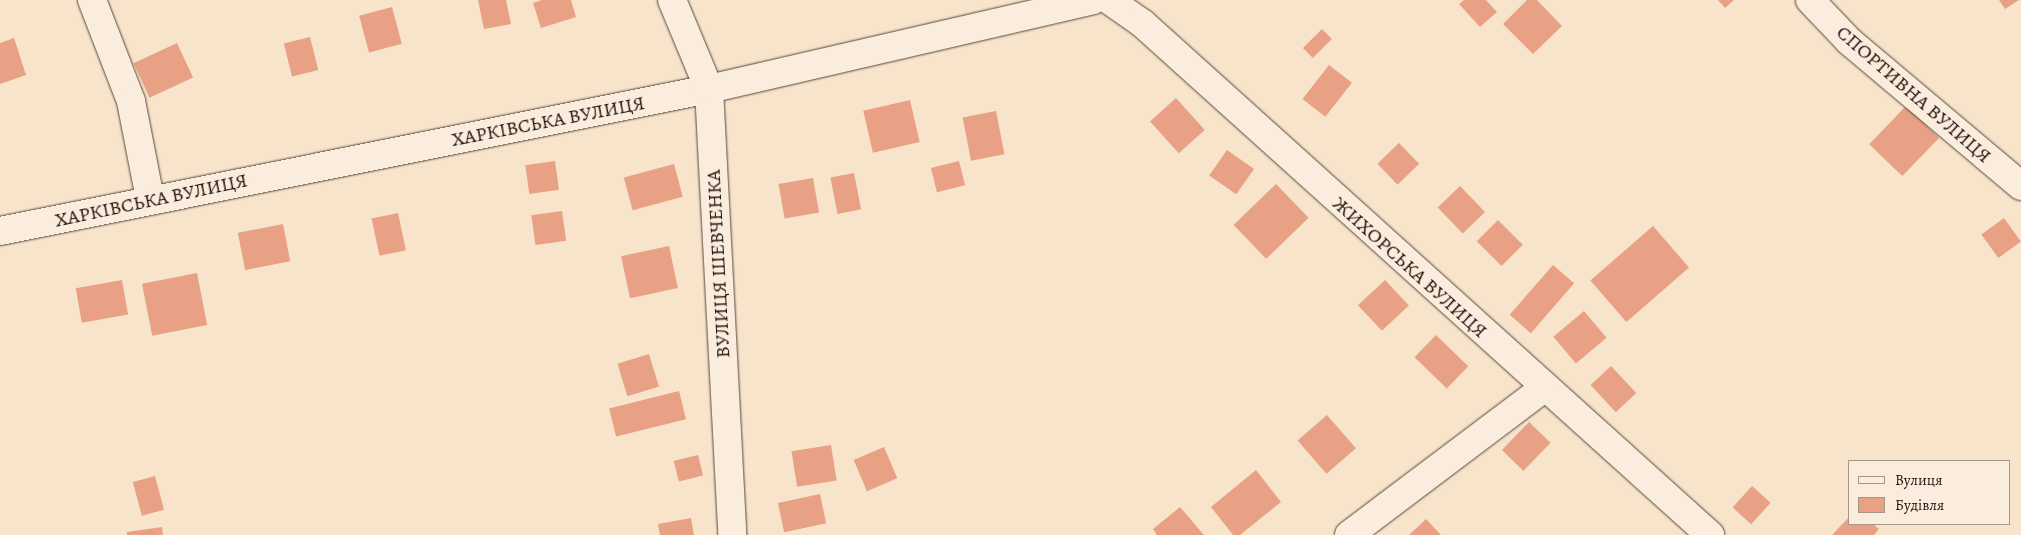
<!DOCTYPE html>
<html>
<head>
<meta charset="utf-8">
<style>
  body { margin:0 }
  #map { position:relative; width:2021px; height:535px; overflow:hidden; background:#f7e4ca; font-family:Alegreya,serif }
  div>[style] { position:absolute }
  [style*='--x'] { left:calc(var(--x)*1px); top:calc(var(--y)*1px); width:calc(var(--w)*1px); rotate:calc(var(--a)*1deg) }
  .building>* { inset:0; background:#e8a185; transform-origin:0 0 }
  .roads { filter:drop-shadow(0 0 1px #57473c) drop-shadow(0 0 1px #57473c) }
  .minor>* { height:28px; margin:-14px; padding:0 14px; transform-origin:14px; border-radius:14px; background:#faeddd }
  .secondary>* { height:28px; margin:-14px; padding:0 14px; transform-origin:14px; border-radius:14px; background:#faeddd }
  span { translate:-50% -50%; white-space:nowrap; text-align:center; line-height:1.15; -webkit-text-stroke:4px #faeddd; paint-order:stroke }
  .street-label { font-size:20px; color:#22130c }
  .legend { position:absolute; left:1848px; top:460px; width:162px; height:65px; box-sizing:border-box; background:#faeddd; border:1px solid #a49689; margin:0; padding:6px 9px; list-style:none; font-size:15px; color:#22130c }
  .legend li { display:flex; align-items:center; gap:10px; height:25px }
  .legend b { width:25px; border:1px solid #a49689 }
</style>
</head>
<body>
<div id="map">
  <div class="building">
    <i style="clip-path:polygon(478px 0,506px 0,511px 24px,484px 29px)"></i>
    <i style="clip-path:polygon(542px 0,571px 0,576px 17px,541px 28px,533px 3px)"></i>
    <i style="clip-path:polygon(1464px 0,1486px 0,1497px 12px,1480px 27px,1459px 4px)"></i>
    <i style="clip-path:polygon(1527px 0,1537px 0,1562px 26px,1533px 54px,1503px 24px)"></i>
    <i style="clip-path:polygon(1718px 0,1734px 0,1725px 8px)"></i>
    <i style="clip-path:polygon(1999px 0,2019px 0,2005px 9px)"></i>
    <i style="left:392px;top:7px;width:38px;height:34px;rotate:75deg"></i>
    <i style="left:1322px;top:29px;width:14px;height:27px;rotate:45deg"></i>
    <i style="left:310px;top:37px;width:34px;height:27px;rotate:76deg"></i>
    <i style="clip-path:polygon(14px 38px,26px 75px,0 84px,0 43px)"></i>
    <i style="left:177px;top:43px;width:38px;height:48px;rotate:65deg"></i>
    <i style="left:1329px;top:65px;width:29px;height:43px;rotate:38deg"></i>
    <i style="left:1176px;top:98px;width:43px;height:35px;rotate:48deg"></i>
    <i style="left:910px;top:100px;width:43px;height:48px;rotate:77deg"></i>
    <i style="left:1906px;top:106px;width:46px;height:53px;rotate:44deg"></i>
    <i style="left:996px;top:111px;width:44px;height:34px;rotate:79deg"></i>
    <i style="left:1399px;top:143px;width:29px;height:30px;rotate:46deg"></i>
    <i style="left:1227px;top:150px;width:33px;height:31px;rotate:35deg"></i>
    <i style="left:555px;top:161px;width:29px;height:30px;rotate:82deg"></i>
    <i style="left:959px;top:161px;width:25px;height:29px;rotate:76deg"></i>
    <i style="left:674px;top:164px;width:34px;height:52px;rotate:75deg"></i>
    <i style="left:854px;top:173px;width:37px;height:24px;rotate:79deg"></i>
    <i style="left:813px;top:178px;width:35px;height:35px;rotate:80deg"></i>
    <i style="left:1276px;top:184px;width:47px;height:59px;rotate:46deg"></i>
    <i style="left:1460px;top:186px;width:36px;height:31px;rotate:46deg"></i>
    <i style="left:562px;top:211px;width:30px;height:31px;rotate:82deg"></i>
    <i style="left:398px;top:213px;width:38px;height:27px;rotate:78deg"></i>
    <i style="left:2004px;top:218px;width:29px;height:28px;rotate:54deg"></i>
    <i style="left:1498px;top:220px;width:35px;height:30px;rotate:45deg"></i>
    <i style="left:283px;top:224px;width:38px;height:46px;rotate:79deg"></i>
    <i style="left:1653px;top:226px;width:55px;height:83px;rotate:49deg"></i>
    <i style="left:669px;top:246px;width:43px;height:49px;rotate:78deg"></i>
    <i style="left:1553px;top:265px;width:28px;height:66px;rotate:41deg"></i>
    <i style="left:197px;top:273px;width:53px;height:56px;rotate:79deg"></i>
    <i style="left:122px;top:280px;width:35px;height:47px;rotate:80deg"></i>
    <i style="left:1385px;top:280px;width:35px;height:37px;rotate:47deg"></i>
    <i style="left:1584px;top:311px;width:35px;height:40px;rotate:50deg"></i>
    <i style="left:1436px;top:335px;width:45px;height:31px;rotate:44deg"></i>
    <i style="left:649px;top:354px;width:34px;height:33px;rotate:73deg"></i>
    <i style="left:1611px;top:366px;width:37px;height:28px;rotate:47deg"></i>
    <i style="left:679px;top:391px;width:29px;height:72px;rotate:76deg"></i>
    <i style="left:1327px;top:415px;width:44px;height:39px;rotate:49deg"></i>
    <i style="left:1529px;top:422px;width:30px;height:39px;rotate:44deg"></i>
    <i style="left:831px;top:445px;width:36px;height:40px;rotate:81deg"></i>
    <i style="left:884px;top:447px;width:34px;height:33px;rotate:67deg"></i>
    <i style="left:698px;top:455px;width:21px;height:25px;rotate:76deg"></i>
    <i style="clip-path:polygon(1256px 470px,1281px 502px,1240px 535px,1233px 535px,1211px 507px)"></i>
    <i style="left:155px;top:476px;width:35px;height:23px;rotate:75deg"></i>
    <i style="left:1752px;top:486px;width:25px;height:29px;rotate:42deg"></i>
    <i style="left:820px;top:494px;width:30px;height:43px;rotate:78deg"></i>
    <i style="clip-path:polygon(1180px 507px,1204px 535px,1157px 535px,1153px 529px)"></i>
    <i style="clip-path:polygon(1850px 516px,1850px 524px,1873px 524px,1879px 529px,1874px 535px,1832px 535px)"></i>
    <i style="clip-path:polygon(691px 518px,694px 535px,660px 535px,658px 524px)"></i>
    <i style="clip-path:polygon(1426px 519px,1441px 535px,1409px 535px)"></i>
    <i style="clip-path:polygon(162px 527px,163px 535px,127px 535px,127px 532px)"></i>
  </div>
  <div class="roads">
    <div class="minor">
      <i style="--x:92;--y:0;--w:108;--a:68.9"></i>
      <i style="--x:131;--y:101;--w:100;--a:79"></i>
      <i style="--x:672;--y:0;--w:96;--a:67.4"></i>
      <i style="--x:709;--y:89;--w:447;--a:87"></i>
      <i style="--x:1109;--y:0;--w:40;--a:34.9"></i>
      <i style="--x:1142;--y:23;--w:765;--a:42.03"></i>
      <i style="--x:1810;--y:0;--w:57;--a:46.4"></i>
      <i style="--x:1849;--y:41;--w:225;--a:40.1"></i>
      <i style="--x:1349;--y:535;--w:244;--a:-37"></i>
    </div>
    <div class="secondary">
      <i style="--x:0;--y:231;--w:723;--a:-11.33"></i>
      <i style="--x:709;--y:89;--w:394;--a:-13"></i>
    </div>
  </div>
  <div class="street-label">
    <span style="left:1914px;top:94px;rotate:41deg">СПОРТИВНА ВУЛИЦЯ</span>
    <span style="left:548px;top:121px;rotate:-11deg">ХАРКІВСЬКА ВУЛИЦЯ</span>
    <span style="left:151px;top:200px;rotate:-12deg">ХАРКІВСЬКА ВУЛИЦЯ</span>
    <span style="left:718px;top:264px;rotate:-93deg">ВУЛИЦЯ ШЕВЧЕНКА</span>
    <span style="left:1410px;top:267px;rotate:42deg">ЖИХОРСЬКА ВУЛИЦЯ</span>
  </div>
  <ul class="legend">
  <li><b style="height:6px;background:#faeddd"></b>Вулиця</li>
  <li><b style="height:14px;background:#e8a185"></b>Будівля</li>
  </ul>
</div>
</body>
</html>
